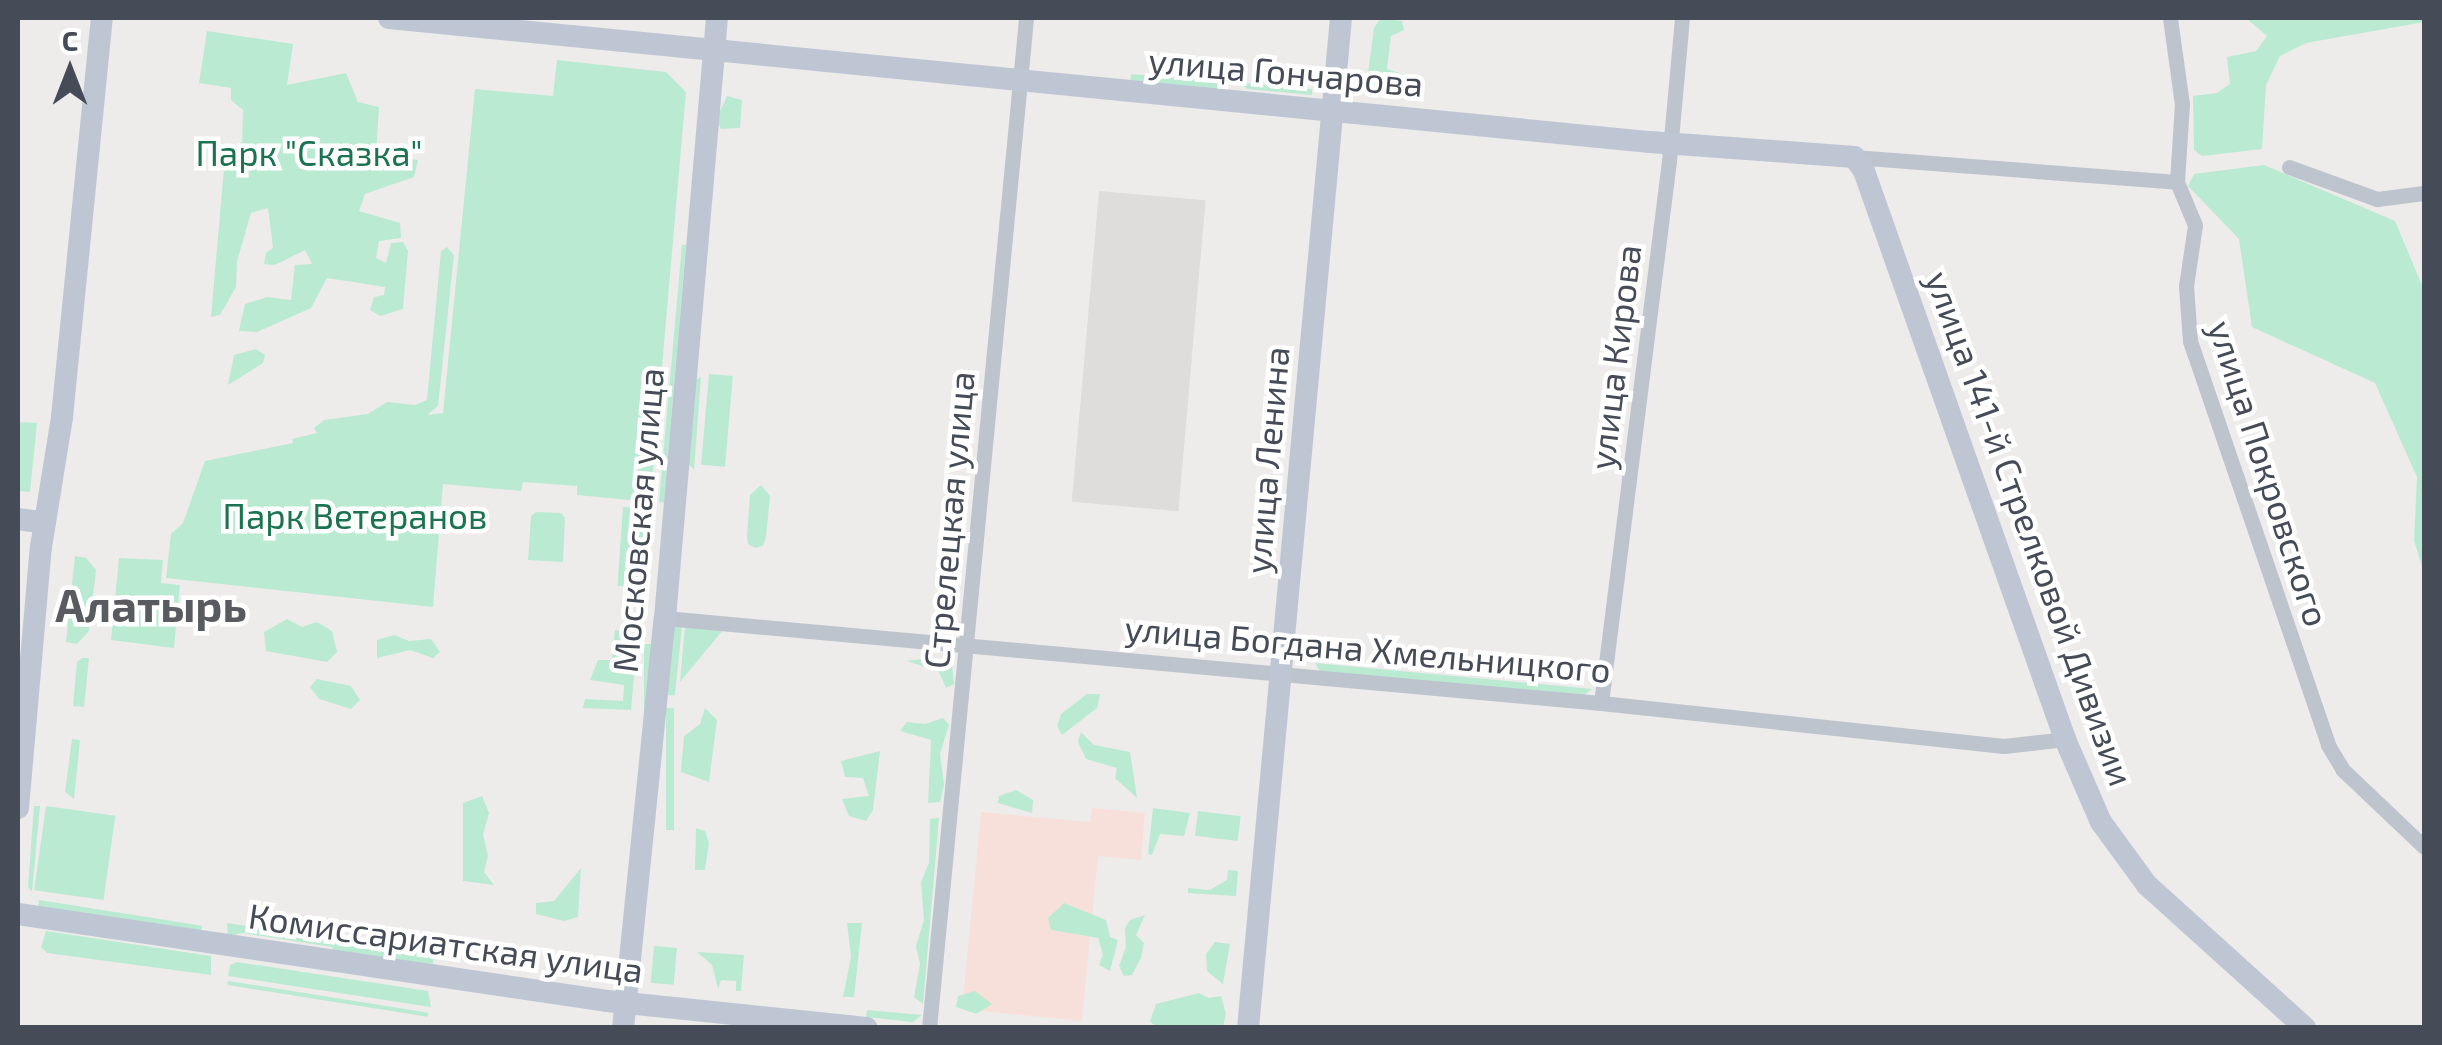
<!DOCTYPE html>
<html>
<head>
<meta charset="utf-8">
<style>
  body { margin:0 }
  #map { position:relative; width:2442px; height:1045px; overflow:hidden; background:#eeebeb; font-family:"Exo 2",sans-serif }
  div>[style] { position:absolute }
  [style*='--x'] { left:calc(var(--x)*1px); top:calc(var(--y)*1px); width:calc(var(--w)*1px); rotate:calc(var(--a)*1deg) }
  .education>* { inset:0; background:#dfdcdc; transform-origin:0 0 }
  .medical>* { inset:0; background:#f8e0da }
  .green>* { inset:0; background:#baebd2; transform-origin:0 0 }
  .street>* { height:15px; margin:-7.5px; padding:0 7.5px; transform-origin:7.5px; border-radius:7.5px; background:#bdc4cd }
  .secondary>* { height:22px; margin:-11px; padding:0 11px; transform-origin:11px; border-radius:11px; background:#bec6d4 }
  span { translate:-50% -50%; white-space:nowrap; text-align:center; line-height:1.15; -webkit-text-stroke:9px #fff; paint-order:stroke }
  .street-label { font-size:35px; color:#454c57 }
  .park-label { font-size:35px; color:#1b7351 }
  .district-label { font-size:45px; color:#585b60; font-weight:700 }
  .frame { position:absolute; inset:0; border:20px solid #454c57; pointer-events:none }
  .north { position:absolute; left:20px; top:20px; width:100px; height:100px; -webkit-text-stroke:8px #fff; paint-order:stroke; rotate:0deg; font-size:28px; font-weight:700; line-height:40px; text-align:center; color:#454c57 }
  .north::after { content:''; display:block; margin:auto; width:35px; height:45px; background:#454c57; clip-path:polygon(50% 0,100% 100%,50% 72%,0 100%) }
</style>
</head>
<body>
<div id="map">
  <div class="education">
    <i style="left:1099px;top:191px;width:107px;height:312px;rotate:5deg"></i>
  </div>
  <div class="medical">
    <i style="clip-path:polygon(1092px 808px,1145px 813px,1141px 860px,1098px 856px,1082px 1021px,962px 1009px,981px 812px,1090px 822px)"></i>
  </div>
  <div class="green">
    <i style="clip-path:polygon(1381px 18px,1402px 21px,1404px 30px,1391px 36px,1387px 69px,1412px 77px,1418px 90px,1371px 86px,1368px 73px,1374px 28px)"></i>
    <i style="clip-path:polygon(2246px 18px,2424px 18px,2424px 22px,2306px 43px,2280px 56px,2266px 85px,2262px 149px,2202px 156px,2194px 150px,2193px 96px,2217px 93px,2230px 84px,2227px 57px,2256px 51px,2267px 36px)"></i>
    <i style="clip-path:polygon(207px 31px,293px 44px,287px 85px,346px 73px,358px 102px,379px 107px,376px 154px,418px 160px,414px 177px,365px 194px,359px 211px,400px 223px,401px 238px,379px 241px,376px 258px,386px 263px,391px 243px,403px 242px,408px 251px,403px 309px,380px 316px,370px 310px,374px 297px,384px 295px,385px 287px,327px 278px,311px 308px,257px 332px,239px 331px,245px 304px,267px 297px,291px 300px,295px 265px,312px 264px,305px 250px,275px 265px,264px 264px,266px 253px,273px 248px,268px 208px,251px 213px,237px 261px,236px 287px,220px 315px,211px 317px,225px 157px,242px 142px,243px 110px,231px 100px,231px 88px,199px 83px)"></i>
    <i style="clip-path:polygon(557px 60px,666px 72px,686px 92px,652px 481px,640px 480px,639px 491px,652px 493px,651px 502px,577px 495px,577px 486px,523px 482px,521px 491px,443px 484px,433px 607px,166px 578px,171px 534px,183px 523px,205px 461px,293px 443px,292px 439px,317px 433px,314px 428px,324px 420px,368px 414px,387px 402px,415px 405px,427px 400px,441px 251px,447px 247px,454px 255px,438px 406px,427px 415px,443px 413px,475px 89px,553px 96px)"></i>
    <i style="left:1131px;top:74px;width:92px;height:8px;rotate:5deg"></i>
    <i style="clip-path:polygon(1241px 83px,1312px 89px,1312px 95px,1247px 89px)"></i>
    <i style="clip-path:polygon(727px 96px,742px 100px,740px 128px,721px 129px,716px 120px)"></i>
    <i style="clip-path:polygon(2264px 165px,2395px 221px,2424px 290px,2424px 572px,2414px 541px,2417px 477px,2375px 383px,2252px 327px,2239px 239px,2188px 186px,2194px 174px)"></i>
    <i style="clip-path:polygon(682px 245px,686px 245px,664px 503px,659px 502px)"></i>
    <i style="clip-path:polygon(256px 349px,265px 355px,263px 363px,228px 385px,234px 355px)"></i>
    <i style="left:709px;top:374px;width:24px;height:91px;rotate:5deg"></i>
    <i style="clip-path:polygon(701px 377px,694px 470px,687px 462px,694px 381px)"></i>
    <i style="clip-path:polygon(18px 422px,37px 423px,30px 492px,18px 491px)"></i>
    <i style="clip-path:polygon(761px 485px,770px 496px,766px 537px,763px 546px,755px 548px,748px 544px,747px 536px,750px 495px)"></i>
    <i style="left:623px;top:507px;width:27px;height:79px;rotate:4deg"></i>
    <i style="clip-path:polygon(536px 512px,561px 513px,565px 518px,563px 562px,528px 560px,531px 516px)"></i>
    <i style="clip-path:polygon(75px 556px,86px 558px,96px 570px,89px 631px,77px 644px,66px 642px)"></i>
    <i style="clip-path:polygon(119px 558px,163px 560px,161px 583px,180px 585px,174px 648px,111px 640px)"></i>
    <i style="clip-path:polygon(287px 619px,302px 627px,317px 622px,332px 631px,337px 652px,327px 662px,266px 651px,264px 632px)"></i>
    <i style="clip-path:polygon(685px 625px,723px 630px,680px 682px)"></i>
    <i style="left:682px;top:627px;width:69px;height:11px;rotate:96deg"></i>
    <i style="clip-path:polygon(615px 630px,638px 632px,631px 710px,583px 708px,585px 699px,623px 701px,624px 685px,590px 680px,598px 660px,612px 660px)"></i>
    <i style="clip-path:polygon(394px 635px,409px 641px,431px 639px,440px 652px,433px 658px,410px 650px,377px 658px,377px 640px)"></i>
    <i style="left:644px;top:644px;width:7px;height:79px"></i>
    <i style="clip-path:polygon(82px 658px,89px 658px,84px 707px,73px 706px,77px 662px)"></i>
    <i style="clip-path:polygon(929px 658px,952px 666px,954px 684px,946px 688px,939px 672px,907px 661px)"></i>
    <i style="clip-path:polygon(1315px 663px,1592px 689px,1584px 695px,1320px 671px)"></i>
    <i style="clip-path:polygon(317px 679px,351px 686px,360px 700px,351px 709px,319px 699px,310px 687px)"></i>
    <i style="clip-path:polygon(1087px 694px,1100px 694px,1097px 708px,1062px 735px,1057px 726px,1061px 714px)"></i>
    <i style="left:666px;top:708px;width:8px;height:122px"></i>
    <i style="clip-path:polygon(705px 708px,717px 720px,709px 782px,681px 772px,684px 736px,700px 724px)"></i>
    <i style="clip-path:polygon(943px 718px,949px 725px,940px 754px,944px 785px,940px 802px,928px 803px,931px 740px,900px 731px,907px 722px,925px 724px)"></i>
    <i style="clip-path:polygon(1081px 732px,1094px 745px,1130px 752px,1137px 798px,1115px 778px,1117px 768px,1086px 759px,1078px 742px)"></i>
    <i style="clip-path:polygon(72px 739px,80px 740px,74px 799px,65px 792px)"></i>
    <i style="clip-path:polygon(880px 751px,873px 810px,866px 821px,849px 816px,842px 799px,869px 796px,863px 778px,845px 777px,841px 761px)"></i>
    <i style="clip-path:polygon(1016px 790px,1033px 800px,1032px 813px,998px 803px,999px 796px)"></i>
    <i style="clip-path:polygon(482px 796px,489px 813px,483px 834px,488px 856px,484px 872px,494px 885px,463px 881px,463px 803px)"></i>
    <i style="clip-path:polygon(34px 806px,40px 806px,32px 892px,28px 887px)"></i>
    <i style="left:46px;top:806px;width:70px;height:85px;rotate:8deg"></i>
    <i style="clip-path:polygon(1153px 808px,1190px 813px,1184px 836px,1160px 834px,1152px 855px,1148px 854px)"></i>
    <i style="left:1198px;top:811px;width:43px;height:25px;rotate:7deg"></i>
    <i style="clip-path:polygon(939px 818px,923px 1004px,914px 997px,920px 964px,916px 946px,924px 920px,921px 882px,929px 863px,930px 819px)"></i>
    <i style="clip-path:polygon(696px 828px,705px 831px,709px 843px,705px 870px,695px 870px)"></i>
    <i style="clip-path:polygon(581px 868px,578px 917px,564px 921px,536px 914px,536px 903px,554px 901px)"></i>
    <i style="clip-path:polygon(1228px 870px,1238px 871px,1236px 896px,1188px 893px,1188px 888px,1210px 890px,1227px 880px)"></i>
    <i style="left:39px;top:900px;width:165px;height:8px;rotate:9deg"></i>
    <i style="clip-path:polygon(1064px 903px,1106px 920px,1110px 937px,1118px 940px,1110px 971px,1099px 965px,1103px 954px,1098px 938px,1051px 930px,1048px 918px)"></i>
    <i style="clip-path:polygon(1145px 915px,1136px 935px,1144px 943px,1141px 958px,1132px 975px,1124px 976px,1119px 966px,1126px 947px,1125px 928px,1130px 920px)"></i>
    <i style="clip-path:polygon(227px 923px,434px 953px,433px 964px,335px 953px,332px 947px,242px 933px,228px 936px)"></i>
    <i style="clip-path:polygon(847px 923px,862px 923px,854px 997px,843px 997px,851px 957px)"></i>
    <i style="clip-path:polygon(46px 931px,211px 956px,211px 975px,47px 953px,41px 947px)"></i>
    <i style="clip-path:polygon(1215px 942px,1230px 944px,1223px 984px,1207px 971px,1206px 954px)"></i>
    <i style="left:654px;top:946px;width:23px;height:37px;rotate:5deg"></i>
    <i style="clip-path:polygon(697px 952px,744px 955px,741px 991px,736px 991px,736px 981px,721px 980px,718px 989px,712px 965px)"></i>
    <i style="clip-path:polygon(237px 962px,428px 991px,431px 1007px,228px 976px,230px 965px)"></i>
    <i style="left:228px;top:981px;width:203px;height:4px;rotate:9deg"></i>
    <i style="clip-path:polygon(975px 991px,992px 1004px,976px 1014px,956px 1007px,958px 996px)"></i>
    <i style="clip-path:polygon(1199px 993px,1208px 998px,1221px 996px,1226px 1014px,1223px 1027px,1156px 1027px,1150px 1021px,1156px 1004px)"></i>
    <i style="clip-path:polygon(867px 1010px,922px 1015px,913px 1022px,866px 1017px)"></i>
  </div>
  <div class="street">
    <i style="--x:2170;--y:18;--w:87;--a:82.1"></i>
    <i style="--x:2182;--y:104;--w:78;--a:93.7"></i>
    <i style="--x:2177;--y:182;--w:47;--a:67.3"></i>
    <i style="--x:2195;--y:225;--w:62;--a:98.4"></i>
    <i style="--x:2186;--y:286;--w:55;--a:85.8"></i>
    <i style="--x:2190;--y:341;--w:427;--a:71.1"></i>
    <i style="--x:2328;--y:745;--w:29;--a:59"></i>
    <i style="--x:2343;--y:770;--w:112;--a:43.5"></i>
    <i style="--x:1854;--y:157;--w:324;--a:4.4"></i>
    <i style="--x:2289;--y:167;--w:94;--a:20"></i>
    <i style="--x:2377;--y:199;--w:47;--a:-7.3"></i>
    <i style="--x:665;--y:618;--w:940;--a:5.19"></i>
    <i style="--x:1601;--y:703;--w:405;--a:6.1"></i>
    <i style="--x:2004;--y:746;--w:61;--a:-6.5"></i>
    <i style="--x:1601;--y:703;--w:546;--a:-82.85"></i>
    <i style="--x:1669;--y:161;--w:144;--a:-84.8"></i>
    <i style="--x:929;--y:1028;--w:1015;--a:-84.51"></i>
  </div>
  <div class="secondary">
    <i style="--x:389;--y:18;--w:1267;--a:5.62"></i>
    <i style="--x:1650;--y:142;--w:205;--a:4.2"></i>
    <i style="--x:1854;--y:157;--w:17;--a:54"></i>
    <i style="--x:1864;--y:171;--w:603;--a:70.51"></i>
    <i style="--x:2065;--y:739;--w:90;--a:66.6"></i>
    <i style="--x:2101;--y:822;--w:78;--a:53.9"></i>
    <i style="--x:2147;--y:885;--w:213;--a:42.1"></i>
    <i style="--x:18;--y:519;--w:27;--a:8"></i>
    <i style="--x:18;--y:808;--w:262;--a:-85"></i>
    <i style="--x:41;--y:547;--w:132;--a:-80.8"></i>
    <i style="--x:62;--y:417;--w:401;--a:-84.3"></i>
    <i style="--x:18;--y:914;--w:595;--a:8.4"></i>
    <i style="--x:607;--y:1001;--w:261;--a:5.9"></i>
    <i style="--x:623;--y:1028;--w:412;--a:-84.2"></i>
    <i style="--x:665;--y:618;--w:602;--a:-85.05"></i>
    <i style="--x:1248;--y:1028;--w:1014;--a:-84.74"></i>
  </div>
  <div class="street-label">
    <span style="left:1286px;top:71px;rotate:5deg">улица Гончарова</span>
    <span style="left:1614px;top:357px;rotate:-83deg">улица Кирова</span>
    <span style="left:1266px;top:460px;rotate:-85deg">улица Ленина</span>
    <span style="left:2270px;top:473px;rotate:72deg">улица Покровского</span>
    <span style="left:637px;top:520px;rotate:-85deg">Московская улица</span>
    <span style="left:948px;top:520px;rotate:-85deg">Стрелецкая улица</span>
    <span style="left:2031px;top:528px;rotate:70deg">улица 141-й Стрелковой Дивизии</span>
    <span style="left:1368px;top:648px;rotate:5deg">улица Богдана Хмельницкого</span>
    <span style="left:446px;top:942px;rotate:8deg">Комиссариатская улица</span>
  </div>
  <div class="park-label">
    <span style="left:309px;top:152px">Парк "Сказка"</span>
    <span style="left:355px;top:515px">Парк Ветеранов</span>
  </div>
  <div class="district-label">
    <span style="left:151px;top:605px">Алатырь</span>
  </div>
  <div class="frame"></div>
  <div class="north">С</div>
</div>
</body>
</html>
